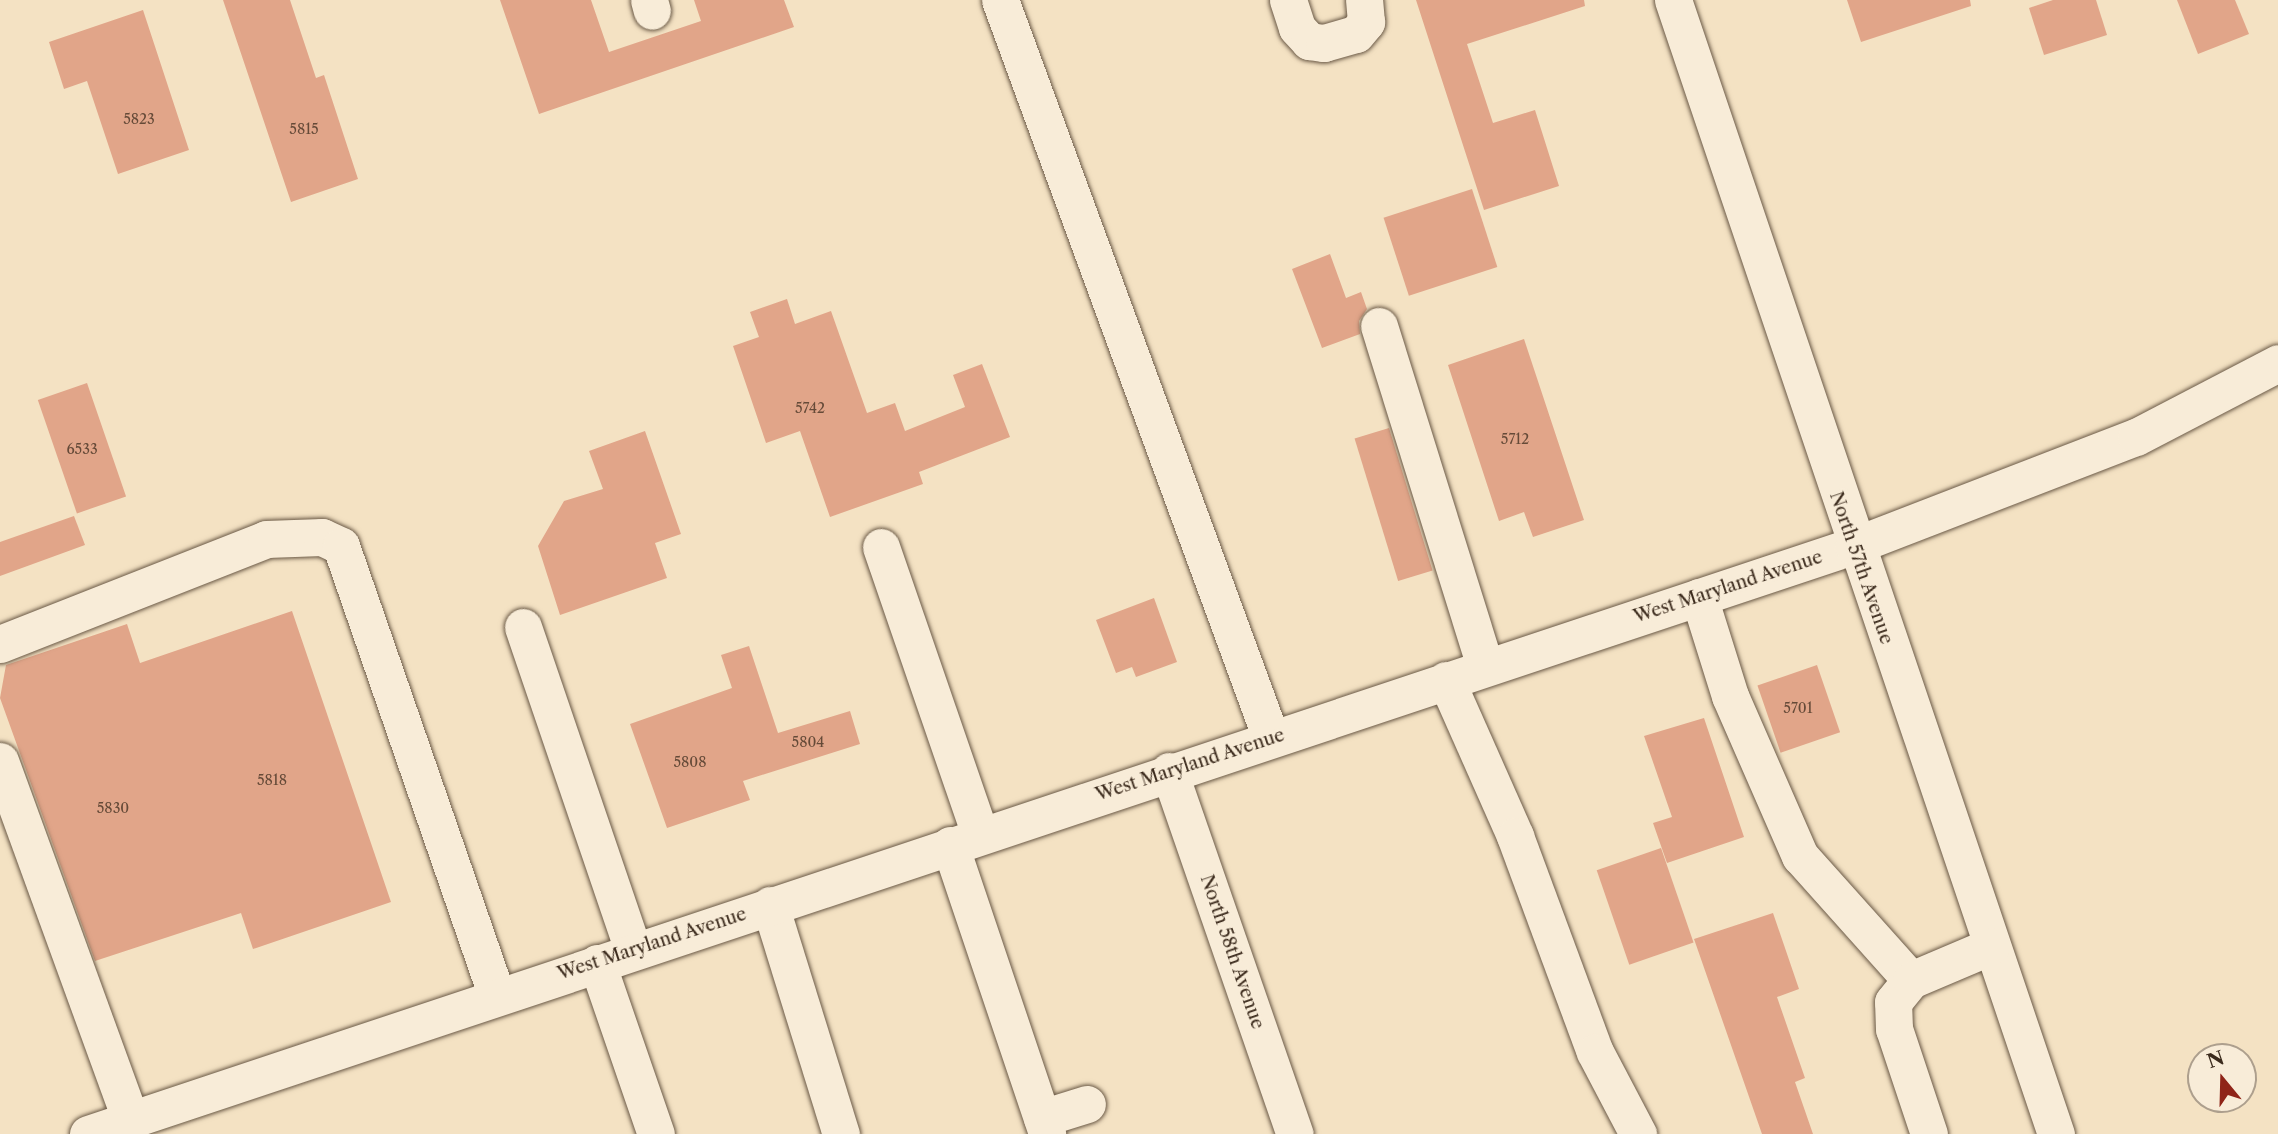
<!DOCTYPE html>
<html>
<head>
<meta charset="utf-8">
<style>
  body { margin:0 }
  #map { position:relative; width:2278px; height:1134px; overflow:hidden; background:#f4e2c3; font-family:"Libre Caslon Text",serif }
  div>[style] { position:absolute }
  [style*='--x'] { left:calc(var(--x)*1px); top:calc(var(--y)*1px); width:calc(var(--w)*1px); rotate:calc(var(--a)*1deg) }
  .building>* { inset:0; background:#e1a589; transform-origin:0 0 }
  .roads { filter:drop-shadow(0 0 2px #6a5946) drop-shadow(0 0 2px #6a5946) }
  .minor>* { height:37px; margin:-18.5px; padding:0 18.5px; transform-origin:18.5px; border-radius:18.5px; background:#f8ecd8 }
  span { translate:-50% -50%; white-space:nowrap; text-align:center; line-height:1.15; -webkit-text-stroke:5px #f8ecd8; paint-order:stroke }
  .number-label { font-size:14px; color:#654a38 }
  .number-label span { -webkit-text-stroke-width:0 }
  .street-label { font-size:18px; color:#3c2b1d }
  .north { position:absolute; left:2187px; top:1043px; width:70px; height:70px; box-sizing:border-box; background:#f8ecd8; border:2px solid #ad9f8d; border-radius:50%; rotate:341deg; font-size:19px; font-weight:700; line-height:28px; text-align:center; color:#3c2b1d }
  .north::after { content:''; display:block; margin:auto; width:24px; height:32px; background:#8f2418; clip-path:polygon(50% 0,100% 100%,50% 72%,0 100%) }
</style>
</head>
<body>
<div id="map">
  <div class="building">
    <i style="clip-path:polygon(223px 0,290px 0,316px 78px,324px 75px,358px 179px,291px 202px)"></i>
    <i style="clip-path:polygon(500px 0,591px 0,609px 52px,701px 21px,694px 0,784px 0,794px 27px,539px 114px)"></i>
    <i style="clip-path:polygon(1416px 0,1584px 0,1585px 6px,1467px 44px,1493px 123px,1535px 110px,1559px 186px,1484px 210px)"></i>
    <i style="clip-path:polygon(1847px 0,1970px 0,1971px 6px,1861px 42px)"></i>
    <i style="clip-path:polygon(2053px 0,2096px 0,2107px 35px,2044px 55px,2029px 8px)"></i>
    <i style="clip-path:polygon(2177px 0,2235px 0,2249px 34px,2198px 54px)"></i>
    <i style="clip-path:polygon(143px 10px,189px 150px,118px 174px,87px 81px,64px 89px,49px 42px)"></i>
    <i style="left:1472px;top:189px;width:82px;height:93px;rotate:72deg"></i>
    <i style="clip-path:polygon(1330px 254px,1346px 298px,1361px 292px,1367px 309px,1359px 321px,1360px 334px,1322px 348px,1292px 269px)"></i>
    <i style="clip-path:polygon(787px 299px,795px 324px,831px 311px,867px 413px,895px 403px,905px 431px,965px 407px,953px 375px,982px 364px,1010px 437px,919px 472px,923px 484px,830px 517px,800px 431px,766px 443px,733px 346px,759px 337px,750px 312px)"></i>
    <i style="clip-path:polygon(1524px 339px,1584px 520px,1533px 537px,1524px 512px,1499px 521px,1448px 365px)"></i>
    <i style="left:87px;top:383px;width:120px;height:52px;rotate:71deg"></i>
    <i style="left:1389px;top:428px;width:149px;height:36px;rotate:73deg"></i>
    <i style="clip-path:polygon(645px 431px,681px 534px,655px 543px,667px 578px,560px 615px,538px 546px,564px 501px,603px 489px,589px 451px)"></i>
    <i style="clip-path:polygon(74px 516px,85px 545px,0 576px,0 542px)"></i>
    <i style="clip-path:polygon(1154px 598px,1177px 662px,1136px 677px,1132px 667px,1116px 673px,1096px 620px)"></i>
    <i style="clip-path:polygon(292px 611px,391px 902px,253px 949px,241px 913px,95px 961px,0 698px,6px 665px,127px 624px,140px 663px)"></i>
    <i style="clip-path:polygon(749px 646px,778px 733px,850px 711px,860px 744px,743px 781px,750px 800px,667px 828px,630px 724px,732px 688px,721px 655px)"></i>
    <i style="left:1817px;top:665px;width:71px;height:63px;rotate:71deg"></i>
    <i style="clip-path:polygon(1704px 718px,1744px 837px,1667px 863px,1653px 823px,1672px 817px,1644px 736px)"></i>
    <i style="left:1661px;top:848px;width:100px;height:68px;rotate:71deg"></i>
    <i style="clip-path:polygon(1773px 913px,1799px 989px,1777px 997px,1805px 1078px,1795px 1082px,1813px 1134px,1762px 1134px,1694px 939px)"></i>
  </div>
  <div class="roads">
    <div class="minor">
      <i style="--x:649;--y:0;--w:11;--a:75"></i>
      <i style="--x:1000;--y:0;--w:786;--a:69.84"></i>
      <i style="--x:1288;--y:0;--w:29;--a:72"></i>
      <i style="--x:1297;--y:28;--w:18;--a:47"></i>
      <i style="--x:1309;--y:41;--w:15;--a:8"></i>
      <i style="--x:1324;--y:43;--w:33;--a:-16"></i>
      <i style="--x:1356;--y:34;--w:16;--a:-50"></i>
      <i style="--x:1366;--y:22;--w:22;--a:-95"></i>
      <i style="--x:1673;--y:0;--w:1197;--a:71.34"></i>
      <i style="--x:1379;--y:326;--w:357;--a:72.7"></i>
      <i style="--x:881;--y:547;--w:305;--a:71"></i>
      <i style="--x:1699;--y:597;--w:104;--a:72.6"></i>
      <i style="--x:1730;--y:696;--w:175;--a:66.4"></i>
      <i style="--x:1800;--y:856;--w:166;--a:48.2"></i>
      <i style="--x:523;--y:627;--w:341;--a:71.2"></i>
      <i style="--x:0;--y:644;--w:286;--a:-21.5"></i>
      <i style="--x:266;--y:539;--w:56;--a:-2"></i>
      <i style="--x:322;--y:537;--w:21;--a:25"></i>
      <i style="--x:341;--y:546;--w:476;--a:70.9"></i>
      <i style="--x:1446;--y:680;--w:171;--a:66.1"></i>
      <i style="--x:1515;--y:836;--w:230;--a:69.7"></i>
      <i style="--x:1595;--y:1052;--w:93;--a:62.3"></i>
      <i style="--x:0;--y:761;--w:382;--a:70"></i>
      <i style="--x:1169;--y:771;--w:384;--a:70.9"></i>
      <i style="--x:950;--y:845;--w:305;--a:71.4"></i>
      <i style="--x:770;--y:905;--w:240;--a:72.8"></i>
      <i style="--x:597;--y:963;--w:181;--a:71"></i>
      <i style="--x:1042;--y:1118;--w:47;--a:-17.3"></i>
      <i style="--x:88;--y:1134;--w:1860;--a:-18.43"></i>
      <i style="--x:1853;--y:546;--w:303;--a:-21.1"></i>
      <i style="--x:2136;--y:437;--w:160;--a:-27.5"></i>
      <i style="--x:1929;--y:1134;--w:111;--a:-108.4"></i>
      <i style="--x:1894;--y:1029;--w:27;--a:-92"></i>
      <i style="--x:1893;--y:1002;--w:28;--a:-51"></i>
      <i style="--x:1911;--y:980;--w:87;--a:-23"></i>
    </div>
  </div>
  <div class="number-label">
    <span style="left:139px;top:119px">5823</span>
    <span style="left:304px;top:129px">5815</span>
    <span style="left:810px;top:408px">5742</span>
    <span style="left:1515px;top:439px">5712</span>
    <span style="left:82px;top:449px">6533</span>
    <span style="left:1798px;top:708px">5701</span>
    <span style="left:808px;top:742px">5804</span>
    <span style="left:690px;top:762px">5808</span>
    <span style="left:272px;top:780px">5818</span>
    <span style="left:113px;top:808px">5830</span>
  </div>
  <div class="street-label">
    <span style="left:1861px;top:568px;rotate:71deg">North 57th Avenue</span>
    <span style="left:1728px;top:587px;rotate:-18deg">West Maryland Avenue</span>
    <span style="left:1190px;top:765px;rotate:-18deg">West Maryland Avenue</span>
    <span style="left:652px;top:944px;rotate:-18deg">West Maryland Avenue</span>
    <span style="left:1232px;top:952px;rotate:71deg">North 58th Avenue</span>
  </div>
  <div class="north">N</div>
</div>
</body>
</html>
